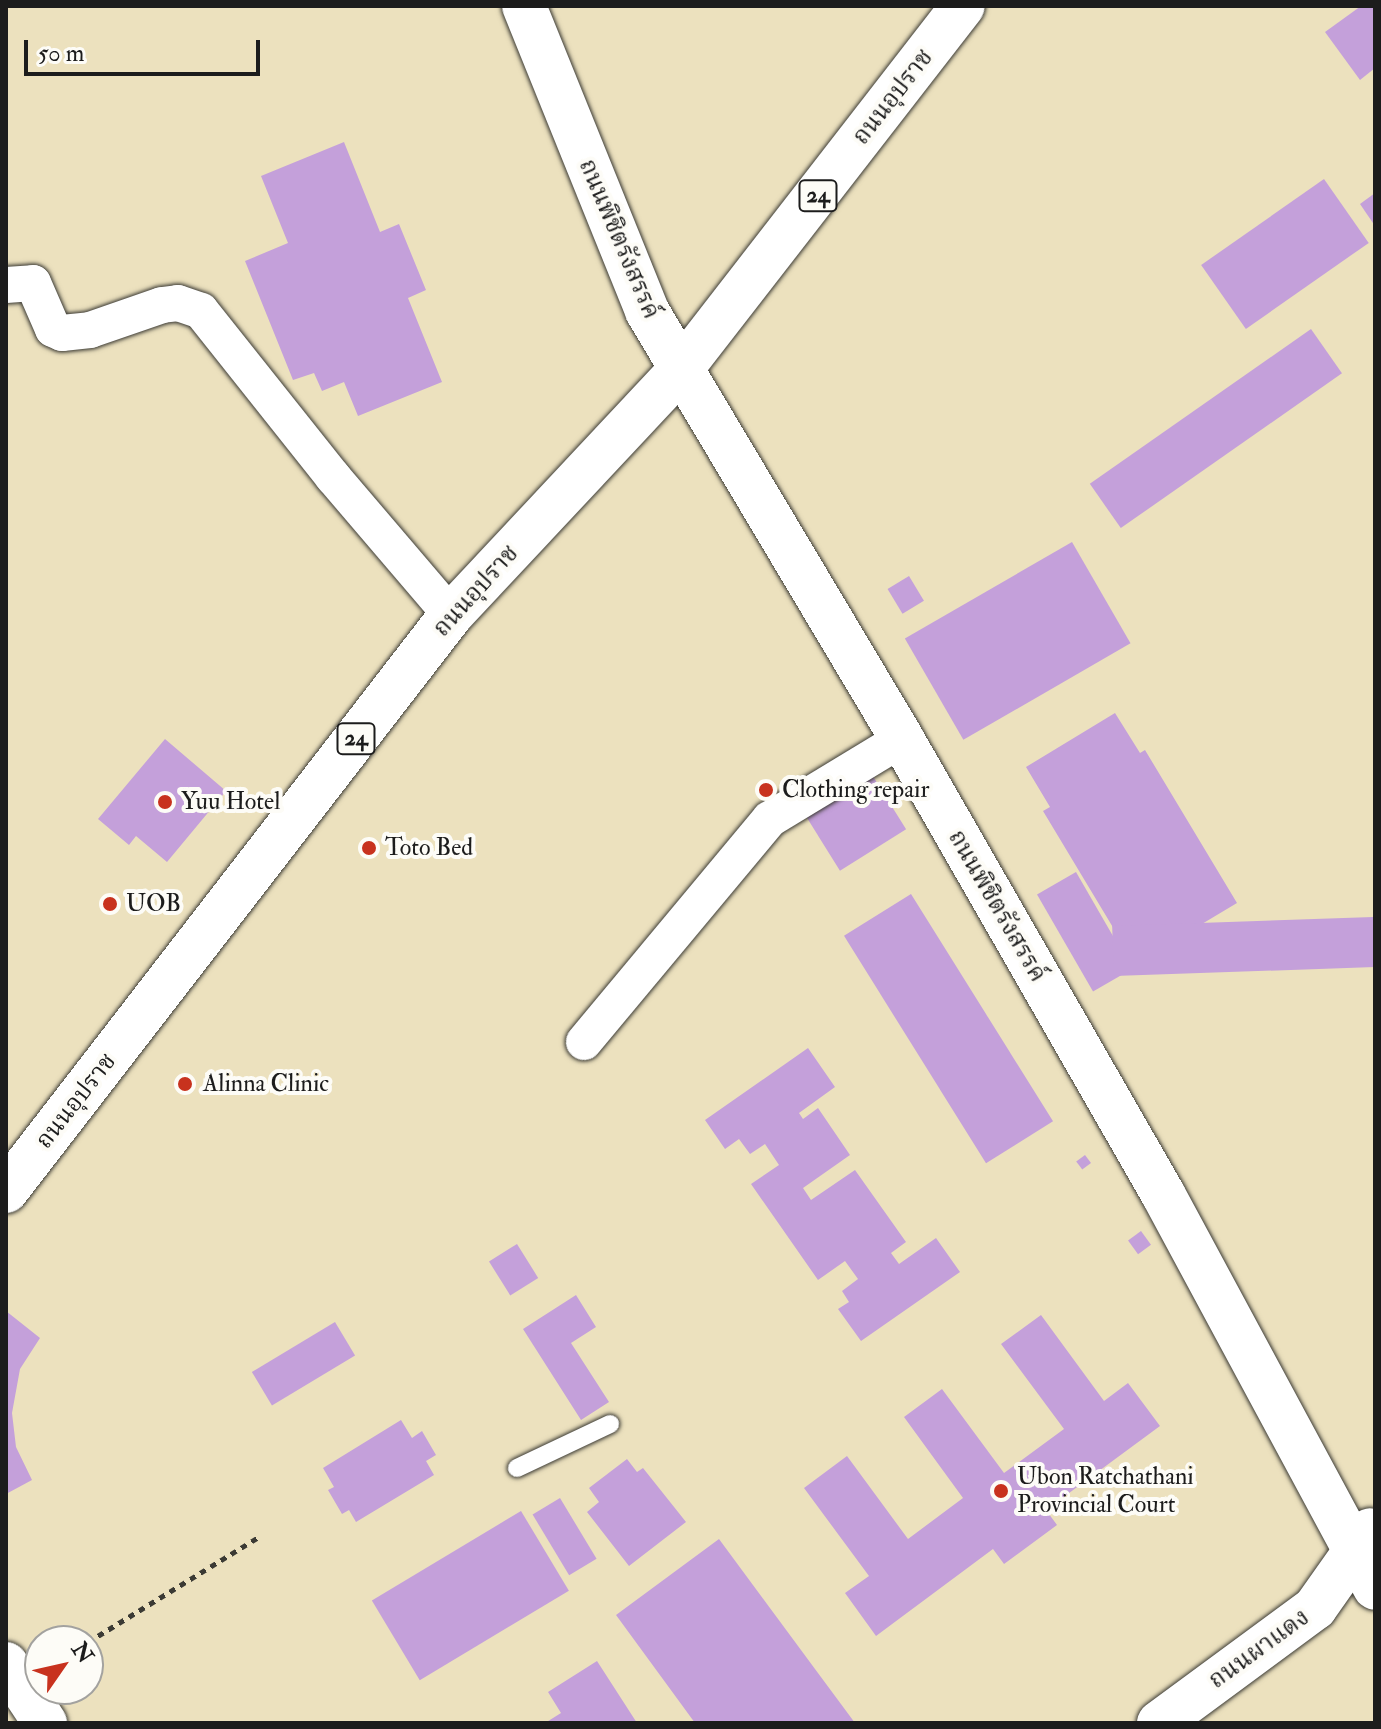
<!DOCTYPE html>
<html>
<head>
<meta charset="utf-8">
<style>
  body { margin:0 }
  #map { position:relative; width:1381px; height:1729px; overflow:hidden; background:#ece1be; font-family:"IM FELL Double Pica","Noto Serif Thai",serif }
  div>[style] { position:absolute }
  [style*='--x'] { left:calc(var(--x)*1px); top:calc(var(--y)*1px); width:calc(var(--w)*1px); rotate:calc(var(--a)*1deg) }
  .building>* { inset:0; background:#c4a0da; transform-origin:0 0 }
  .path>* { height:5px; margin-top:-2.5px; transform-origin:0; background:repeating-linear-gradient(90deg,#3b3a34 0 6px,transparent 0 12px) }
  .roads { filter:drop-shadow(0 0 2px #3b3a34) drop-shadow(0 0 2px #3b3a34) }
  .service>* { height:18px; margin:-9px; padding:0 9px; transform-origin:9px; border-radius:9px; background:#fff }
  .minor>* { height:36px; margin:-18px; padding:0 18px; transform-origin:18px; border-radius:18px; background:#fff }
  .tertiary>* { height:44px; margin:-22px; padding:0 22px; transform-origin:22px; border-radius:22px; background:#fff }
  .primary>* { height:44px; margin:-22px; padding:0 22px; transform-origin:22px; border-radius:22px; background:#fff }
  .dots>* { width:22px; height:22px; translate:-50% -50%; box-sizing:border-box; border:4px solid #fdfcf7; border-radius:50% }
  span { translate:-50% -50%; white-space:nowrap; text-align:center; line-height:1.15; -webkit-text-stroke:8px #fdfcf7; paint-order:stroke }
  .shield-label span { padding:2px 6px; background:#fdfcf7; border:2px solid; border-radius:6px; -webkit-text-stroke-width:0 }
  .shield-label { font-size:22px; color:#1c1c1c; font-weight:700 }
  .street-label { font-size:24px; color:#1c1c1c }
  .poi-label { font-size:24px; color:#1c1c1c }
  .left { translate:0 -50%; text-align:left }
  .frame { position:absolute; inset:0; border:8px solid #1c1c1c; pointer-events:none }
  .north { position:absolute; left:24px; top:1625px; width:80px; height:80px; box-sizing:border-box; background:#fdfcf7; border:2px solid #a3a29f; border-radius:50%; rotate:56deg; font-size:22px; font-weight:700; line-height:32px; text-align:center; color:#1c1c1c }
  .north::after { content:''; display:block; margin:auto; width:28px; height:36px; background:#c8321e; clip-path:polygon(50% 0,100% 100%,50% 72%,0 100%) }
  .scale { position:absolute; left:24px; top:40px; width:236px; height:36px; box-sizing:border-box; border:4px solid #1c1c1c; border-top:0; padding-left:10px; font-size:24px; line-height:28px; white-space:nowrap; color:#1c1c1c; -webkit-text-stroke:6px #fdfcf7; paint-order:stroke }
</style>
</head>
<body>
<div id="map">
  <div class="building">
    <i style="clip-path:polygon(1361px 6px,1375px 6px,1375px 68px,1360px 80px,1325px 32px)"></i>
    <i style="clip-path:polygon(344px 142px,380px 232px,399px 224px,426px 290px,408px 298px,442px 382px,358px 416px,344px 382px,322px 391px,314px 373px,293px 380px,245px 261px,288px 243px,261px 176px)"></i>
    <i style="left:1324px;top:179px;width:78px;height:150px;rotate:55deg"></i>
    <i style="clip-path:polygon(1375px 193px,1375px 226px,1360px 204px)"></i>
    <i style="left:1311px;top:329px;width:54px;height:270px;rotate:55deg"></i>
    <i style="left:1072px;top:542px;width:117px;height:193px;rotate:60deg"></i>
    <i style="left:909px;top:576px;width:29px;height:25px;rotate:59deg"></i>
    <i style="clip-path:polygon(1115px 713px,1140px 753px,1145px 750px,1237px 903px,1135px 964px,1043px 811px,1050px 807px,1026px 767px)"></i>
    <i style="clip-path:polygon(165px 739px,226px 791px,167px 862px,136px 836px,129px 845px,98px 819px)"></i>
    <i style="left:869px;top:770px;width:70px;height:78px;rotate:58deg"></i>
    <i style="left:1076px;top:872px;width:112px;height:45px;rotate:60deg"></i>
    <i style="left:911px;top:894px;width:268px;height:79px;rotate:58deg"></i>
    <i style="left:1373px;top:917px;width:50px;height:261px;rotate:88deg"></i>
    <i style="clip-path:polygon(808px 1048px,835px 1087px,799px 1113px,803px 1119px,818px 1108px,850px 1155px,803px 1188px,811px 1200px,855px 1170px,906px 1242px,891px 1253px,899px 1264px,936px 1238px,960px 1272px,861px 1341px,838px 1309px,849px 1302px,842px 1291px,858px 1279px,845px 1261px,818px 1280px,751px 1184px,779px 1165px,765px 1144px,750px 1154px,739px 1139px,725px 1149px,705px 1120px)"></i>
    <i style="left:1085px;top:1155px;width:10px;height:11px;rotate:53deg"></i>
    <i style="left:1141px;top:1231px;width:17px;height:16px;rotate:54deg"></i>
    <i style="left:517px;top:1244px;width:40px;height:33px;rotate:58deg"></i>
    <i style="clip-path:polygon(576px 1295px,596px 1327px,571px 1343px,609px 1402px,581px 1420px,523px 1329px)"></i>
    <i style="clip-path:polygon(6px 1311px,40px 1338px,20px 1369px,12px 1413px,16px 1447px,32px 1480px,6px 1494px)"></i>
    <i style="clip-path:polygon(1041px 1315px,1104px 1401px,1128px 1383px,1160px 1426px,1046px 1510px,1057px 1525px,1004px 1564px,993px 1549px,876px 1636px,845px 1593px,869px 1576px,804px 1488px,847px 1456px,908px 1539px,963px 1498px,904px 1417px,942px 1389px,1004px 1473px,1064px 1429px,1001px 1344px)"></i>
    <i style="left:335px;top:1322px;width:39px;height:97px;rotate:59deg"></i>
    <i style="clip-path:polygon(401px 1420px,412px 1438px,422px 1431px,436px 1455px,426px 1461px,434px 1475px,356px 1522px,349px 1510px,342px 1514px,328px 1490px,334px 1487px,323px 1468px)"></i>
    <i style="clip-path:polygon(627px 1459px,637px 1472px,643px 1468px,686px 1522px,629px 1566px,587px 1512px,599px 1502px,589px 1488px)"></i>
    <i style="left:560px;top:1498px;width:71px;height:32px;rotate:59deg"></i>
    <i style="left:521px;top:1511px;width:93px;height:174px;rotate:59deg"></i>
    <i style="clip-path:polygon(719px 1539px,815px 1669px,855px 1723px,695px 1723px,616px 1615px)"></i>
    <i style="clip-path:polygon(597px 1661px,637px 1723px,545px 1723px,561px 1713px,548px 1692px)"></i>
  </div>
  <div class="path">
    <i style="--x:88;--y:1642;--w:202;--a:-31.6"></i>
  </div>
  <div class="roads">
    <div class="service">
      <i style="--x:517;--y:1468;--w:103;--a:-25.3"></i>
    </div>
    <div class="minor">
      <i style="--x:6;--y:285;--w:27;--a:-4"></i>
      <i style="--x:33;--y:283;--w:50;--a:66.5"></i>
      <i style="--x:53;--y:329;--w:10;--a:24"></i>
      <i style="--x:62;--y:333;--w:28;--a:-6"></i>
      <i style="--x:90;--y:330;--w:76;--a:-19.1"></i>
      <i style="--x:162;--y:305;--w:16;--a:-7"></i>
      <i style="--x:178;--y:303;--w:24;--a:19"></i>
      <i style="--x:201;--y:311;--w:212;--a:51.5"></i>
      <i style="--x:333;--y:477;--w:182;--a:49.5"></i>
      <i style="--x:584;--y:1042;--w:290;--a:-50.2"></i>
      <i style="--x:770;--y:819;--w:154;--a:-31.2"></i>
    </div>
    <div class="tertiary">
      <i style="--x:524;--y:6;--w:329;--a:68"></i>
      <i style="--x:647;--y:311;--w:498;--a:59.2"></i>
      <i style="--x:902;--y:739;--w:525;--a:60.16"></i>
      <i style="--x:1163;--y:1194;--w:447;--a:61.7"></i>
      <i style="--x:6;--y:1664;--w:71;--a:56.5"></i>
      <i style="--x:1159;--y:1723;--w:194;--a:-36.4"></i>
      <i style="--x:1315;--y:1608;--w:95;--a:-54.8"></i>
    </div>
    <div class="primary">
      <i style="--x:6;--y:1191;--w:728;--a:-52.31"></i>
      <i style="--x:451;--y:615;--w:338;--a:-46.9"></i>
      <i style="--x:682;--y:368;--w:458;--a:-52.2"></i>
    </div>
  </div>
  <div class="dots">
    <i style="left:766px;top:790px;background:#c8321e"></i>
    <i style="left:165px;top:802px;background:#c8321e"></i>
    <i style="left:369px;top:848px;background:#c8321e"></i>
    <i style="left:110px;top:904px;background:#c8321e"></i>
    <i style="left:185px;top:1084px;background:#c8321e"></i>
    <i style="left:1001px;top:1491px;background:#c8321e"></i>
  </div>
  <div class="shield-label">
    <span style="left:818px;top:196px">24</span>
    <span style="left:356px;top:739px">24</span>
  </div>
  <div class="street-label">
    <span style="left:893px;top:97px;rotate:-52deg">ถนนอุปราช</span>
    <span style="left:619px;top:239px;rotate:67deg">ถนนพิชิตรังสรรค์</span>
    <span style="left:476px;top:591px;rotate:-48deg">ถนนอุปราช</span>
    <span style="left:997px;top:906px;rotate:60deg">ถนนพิชิตรังสรรค์</span>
    <span style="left:76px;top:1101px;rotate:-52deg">ถนนอุปราช</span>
    <span style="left:1259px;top:1649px;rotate:-36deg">ถนนผาแดง</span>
  </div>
  <div class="poi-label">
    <span class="left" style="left:782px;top:790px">Clothing repair</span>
    <span class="left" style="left:181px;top:802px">Yuu Hotel</span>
    <span class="left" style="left:385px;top:848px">Toto Bed</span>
    <span class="left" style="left:126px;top:904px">UOB</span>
    <span class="left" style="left:203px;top:1084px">Alinna Clinic</span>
    <span class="left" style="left:1017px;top:1491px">Ubon Ratchathani<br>Provincial Court</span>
  </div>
  <div class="frame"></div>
  <div class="north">N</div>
  <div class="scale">50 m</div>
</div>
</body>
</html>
